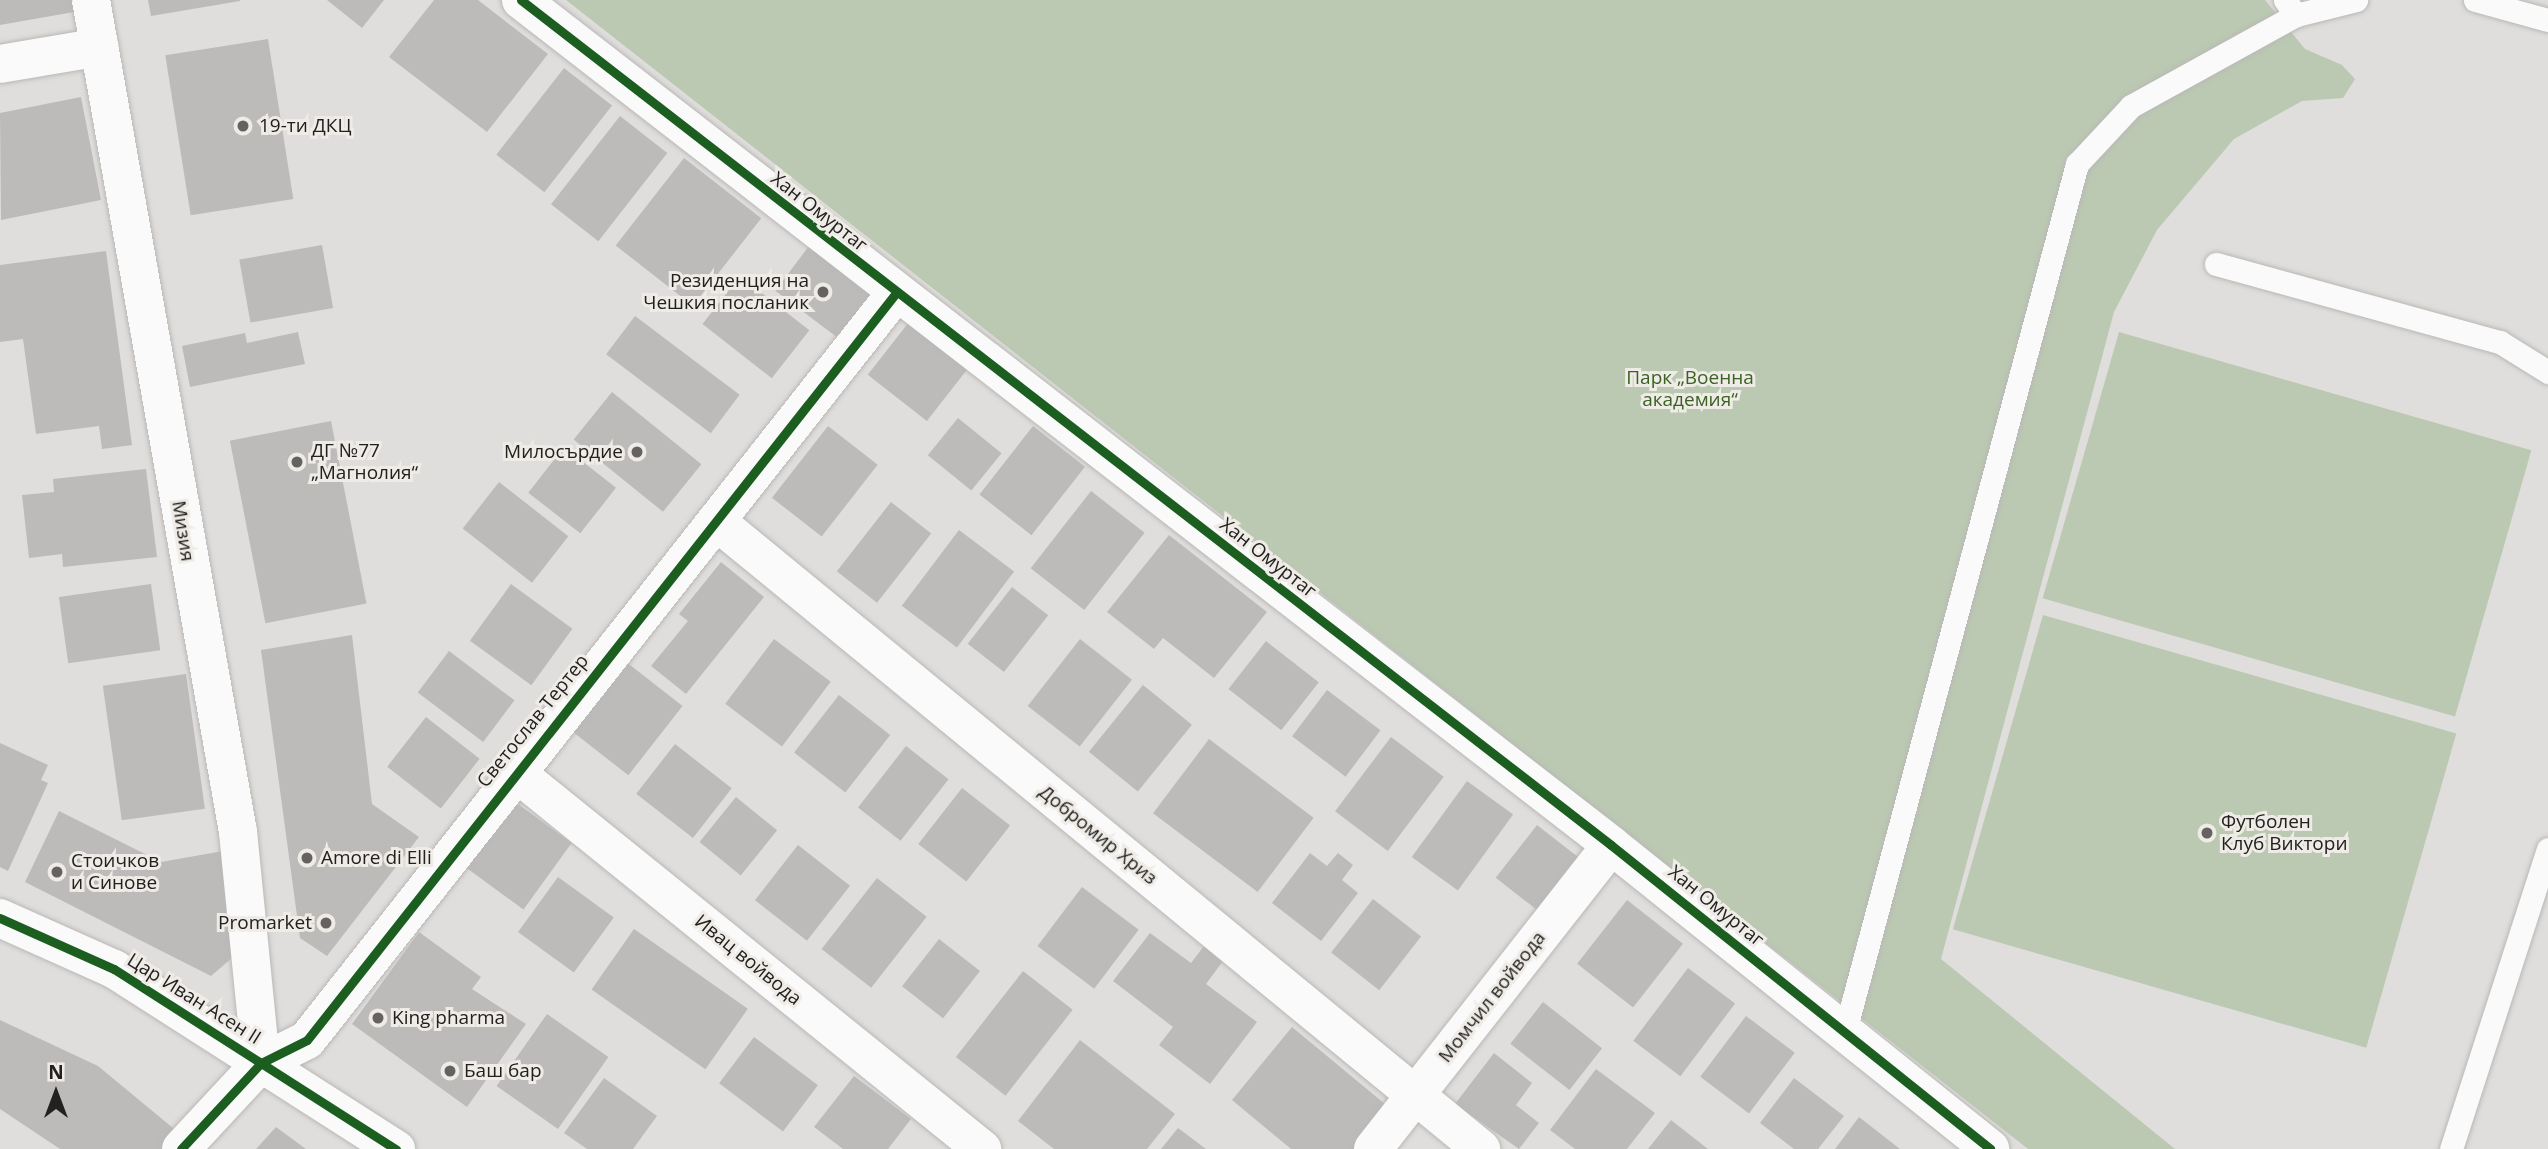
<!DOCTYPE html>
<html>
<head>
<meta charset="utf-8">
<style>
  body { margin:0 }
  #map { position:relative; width:2548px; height:1149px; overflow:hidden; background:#e0dedc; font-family:"Open Sans",sans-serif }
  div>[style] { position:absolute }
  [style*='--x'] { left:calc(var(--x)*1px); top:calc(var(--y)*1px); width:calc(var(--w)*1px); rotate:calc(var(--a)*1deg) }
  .green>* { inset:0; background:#bbc9b2; transform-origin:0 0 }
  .building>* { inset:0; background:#bdbbba; transform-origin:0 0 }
  .roads { filter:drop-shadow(0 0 2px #b9b8b6) drop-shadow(0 0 2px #b9b8b6) }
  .lane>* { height:23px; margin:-11.5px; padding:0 11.5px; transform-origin:11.5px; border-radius:11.5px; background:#fafafa }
  .street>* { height:38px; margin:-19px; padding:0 19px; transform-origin:19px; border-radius:19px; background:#fafafa }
  .cycleway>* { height:9px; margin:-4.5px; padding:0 4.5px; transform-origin:4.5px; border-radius:4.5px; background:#1b5e20 }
  .dots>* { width:19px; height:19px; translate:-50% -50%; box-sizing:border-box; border:4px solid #efece7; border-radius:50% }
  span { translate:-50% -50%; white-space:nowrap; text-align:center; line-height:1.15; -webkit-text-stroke:6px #efece7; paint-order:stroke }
  .poi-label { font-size:19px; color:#22211f }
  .left { translate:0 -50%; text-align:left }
  .right { translate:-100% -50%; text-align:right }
  .street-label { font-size:19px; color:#22211f }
  .park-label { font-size:19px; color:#3b6224 }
  .north { position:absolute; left:21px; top:1058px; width:70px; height:70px; -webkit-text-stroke:5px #efece7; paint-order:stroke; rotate:0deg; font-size:19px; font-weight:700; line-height:28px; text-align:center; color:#22211f }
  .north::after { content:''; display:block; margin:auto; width:24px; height:32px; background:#22211f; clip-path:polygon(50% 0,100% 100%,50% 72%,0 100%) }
</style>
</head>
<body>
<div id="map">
  <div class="green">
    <i style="clip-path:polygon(566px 0,2265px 0,2305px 49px,2342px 65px,2355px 79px,2343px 98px,2302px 101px,2234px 139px,2157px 230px,2114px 312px,1941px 959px,2175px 1149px,2028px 1149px)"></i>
    <i style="left:2119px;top:332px;width:429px;height:277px;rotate:16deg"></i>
    <i style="left:2043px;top:615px;width:430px;height:327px;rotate:16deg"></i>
  </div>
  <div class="building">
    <i style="clip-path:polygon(0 0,72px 0,74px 12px,0 25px)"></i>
    <i style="clip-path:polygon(148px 0,240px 0,240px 1px,151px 16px)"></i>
    <i style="clip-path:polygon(327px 0,384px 0,362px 28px)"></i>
    <i style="clip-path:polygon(434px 0,478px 0,548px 54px,487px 132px,389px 57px)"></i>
    <i style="left:268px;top:39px;width:162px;height:104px;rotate:81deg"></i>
    <i style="left:564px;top:68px;width:61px;height:110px;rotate:38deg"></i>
    <i style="clip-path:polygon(81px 97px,101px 200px,1px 220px,0 113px)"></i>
    <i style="left:620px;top:116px;width:60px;height:112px;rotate:38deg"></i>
    <i style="left:684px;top:158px;width:98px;height:111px;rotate:38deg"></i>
    <i style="left:322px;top:245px;width:64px;height:84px;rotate:80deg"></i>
    <i style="left:809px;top:246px;width:79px;height:56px;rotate:37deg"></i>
    <i style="clip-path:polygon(106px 251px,132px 445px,102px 449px,99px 426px,36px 434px,23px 339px,0 342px,0 265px)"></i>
    <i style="left:740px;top:276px;width:88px;height:61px;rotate:38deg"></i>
    <i style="left:635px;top:316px;width:131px;height:48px;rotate:37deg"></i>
    <i style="left:909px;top:322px;width:75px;height:67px;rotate:38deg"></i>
    <i style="clip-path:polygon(298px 332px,305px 364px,190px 387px,182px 346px,245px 333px,247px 343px)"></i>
    <i style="left:612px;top:392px;width:115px;height:61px;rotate:39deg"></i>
    <i style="left:958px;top:418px;width:56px;height:48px;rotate:39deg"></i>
    <i style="left:331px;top:421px;width:186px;height:103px;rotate:79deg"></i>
    <i style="left:828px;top:426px;width:63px;height:91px;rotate:38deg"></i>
    <i style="left:1033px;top:426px;width:66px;height:87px;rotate:38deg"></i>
    <i style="left:564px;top:447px;width:66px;height:58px;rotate:38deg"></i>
    <i style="clip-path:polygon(146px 469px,157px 557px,63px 567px,62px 554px,29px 558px,22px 495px,54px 492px,53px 479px)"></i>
    <i style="left:499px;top:482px;width:88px;height:59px;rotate:38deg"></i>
    <i style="left:1091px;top:491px;width:68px;height:98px;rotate:38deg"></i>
    <i style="left:891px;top:502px;width:51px;height:88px;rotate:38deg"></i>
    <i style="left:959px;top:530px;width:69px;height:95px;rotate:37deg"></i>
    <i style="clip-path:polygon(1169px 535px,1267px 612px,1214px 678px,1163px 638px,1154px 649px,1107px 612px)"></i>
    <i style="clip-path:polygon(721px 562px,764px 597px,686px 694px,651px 666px,688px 621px,679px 614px)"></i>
    <i style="left:151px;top:584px;width:67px;height:93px;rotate:82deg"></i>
    <i style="left:511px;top:584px;width:76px;height:70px;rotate:36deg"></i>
    <i style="left:1012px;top:587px;width:46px;height:72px;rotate:38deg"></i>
    <i style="clip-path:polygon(352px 635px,372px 804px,419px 837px,327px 956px,300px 938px,261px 650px)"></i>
    <i style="left:774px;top:639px;width:71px;height:81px;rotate:37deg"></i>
    <i style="left:1080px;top:639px;width:66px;height:85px;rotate:38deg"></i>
    <i style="left:1266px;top:641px;width:67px;height:61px;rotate:38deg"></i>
    <i style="left:449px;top:651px;width:82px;height:52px;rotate:37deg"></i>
    <i style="left:625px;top:661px;width:73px;height:88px;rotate:38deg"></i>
    <i style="left:186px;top:674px;width:136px;height:84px;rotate:82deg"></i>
    <i style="left:1143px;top:685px;width:63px;height:86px;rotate:39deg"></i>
    <i style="left:1327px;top:690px;width:67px;height:58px;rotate:37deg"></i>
    <i style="left:839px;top:695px;width:65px;height:73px;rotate:38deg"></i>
    <i style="left:426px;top:717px;width:68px;height:63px;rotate:38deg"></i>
    <i style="left:1391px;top:737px;width:66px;height:93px;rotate:37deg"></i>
    <i style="left:1209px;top:739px;width:131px;height:93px;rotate:37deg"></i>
    <i style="clip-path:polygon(0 743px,48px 765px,41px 780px,48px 783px,8px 871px,0 867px)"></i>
    <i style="left:675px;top:744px;width:72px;height:63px;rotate:38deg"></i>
    <i style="left:906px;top:746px;width:54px;height:78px;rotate:38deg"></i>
    <i style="left:1467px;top:781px;width:57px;height:94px;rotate:36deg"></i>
    <i style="left:962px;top:788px;width:61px;height:71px;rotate:38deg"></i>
    <i style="left:736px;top:797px;width:53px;height:58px;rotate:39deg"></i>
    <i style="left:511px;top:799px;width:75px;height:82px;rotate:36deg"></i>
    <i style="clip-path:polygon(59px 811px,161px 862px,223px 851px,240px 951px,211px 976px,25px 882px)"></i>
    <i style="left:1537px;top:825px;width:65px;height:67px;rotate:38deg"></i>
    <i style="left:798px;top:845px;width:66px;height:70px;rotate:38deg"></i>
    <i style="clip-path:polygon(1310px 853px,1327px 866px,1338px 853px,1353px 865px,1342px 880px,1358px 893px,1321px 941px,1272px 903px)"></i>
    <i style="left:558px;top:877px;width:69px;height:68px;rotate:36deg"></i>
    <i style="left:877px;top:878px;width:63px;height:90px;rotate:38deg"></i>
    <i style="left:1082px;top:887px;width:71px;height:74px;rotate:37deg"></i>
    <i style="left:1373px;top:899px;width:61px;height:68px;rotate:38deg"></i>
    <i style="left:1627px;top:900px;width:71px;height:81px;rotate:38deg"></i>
    <i style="left:634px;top:929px;width:139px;height:74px;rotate:35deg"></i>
    <i style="clip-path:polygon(419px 932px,481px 977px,472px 989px,526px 1024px,467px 1107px,352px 1024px)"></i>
    <i style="clip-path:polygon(1150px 933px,1191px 963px,1204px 946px,1223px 961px,1206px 984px,1257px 1022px,1210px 1084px,1159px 1045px,1173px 1027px,1113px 981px)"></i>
    <i style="left:939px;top:939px;width:52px;height:60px;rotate:38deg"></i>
    <i style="left:1688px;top:968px;width:59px;height:91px;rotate:37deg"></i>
    <i style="left:1023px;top:971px;width:63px;height:109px;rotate:38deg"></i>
    <i style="left:1543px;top:1002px;width:75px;height:53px;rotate:38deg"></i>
    <i style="left:547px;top:1014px;width:75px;height:88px;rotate:35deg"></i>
    <i style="left:1746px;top:1016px;width:61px;height:76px;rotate:37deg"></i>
    <i style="clip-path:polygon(0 1020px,98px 1066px,179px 1133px,165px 1149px,60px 1149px,0 1109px)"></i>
    <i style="clip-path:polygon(1292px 1027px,1391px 1109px,1357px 1149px,1291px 1149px,1232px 1100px)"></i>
    <i style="left:754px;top:1037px;width:80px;height:58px;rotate:37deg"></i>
    <i style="clip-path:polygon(1080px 1040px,1175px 1114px,1147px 1149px,1054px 1149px,1018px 1121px)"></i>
    <i style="clip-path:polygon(1494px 1053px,1532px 1083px,1516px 1105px,1539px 1123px,1519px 1149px,1455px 1104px)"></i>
    <i style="clip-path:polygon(1596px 1069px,1655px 1113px,1627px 1149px,1575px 1149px,1550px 1130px)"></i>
    <i style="clip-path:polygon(854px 1076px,911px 1119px,888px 1149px,843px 1149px,814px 1127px)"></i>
    <i style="clip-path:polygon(604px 1078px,657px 1116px,633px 1149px,587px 1149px,564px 1133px)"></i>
    <i style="clip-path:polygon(1794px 1078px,1844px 1116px,1818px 1149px,1794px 1149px,1760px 1123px)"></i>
    <i style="clip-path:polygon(1859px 1117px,1900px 1149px,1835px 1149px)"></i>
    <i style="clip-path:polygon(1671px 1120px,1708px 1149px,1648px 1149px)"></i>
    <i style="clip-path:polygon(276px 1127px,306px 1149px,256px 1149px)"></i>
    <i style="clip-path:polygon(1178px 1128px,1206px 1149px,1161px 1149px)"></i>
  </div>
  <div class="roads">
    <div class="lane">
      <i style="--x:2285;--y:0;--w:19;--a:54"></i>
      <i style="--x:2296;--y:15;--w:62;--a:-14"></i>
      <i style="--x:2475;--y:0;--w:76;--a:15.3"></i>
      <i style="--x:2216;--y:264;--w:295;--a:15.4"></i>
      <i style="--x:2500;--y:342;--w:57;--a:32"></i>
      <i style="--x:1845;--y:1031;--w:898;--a:-75.02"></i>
      <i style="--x:2077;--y:164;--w:79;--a:-47"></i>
      <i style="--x:2131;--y:106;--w:188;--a:-28.9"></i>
      <i style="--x:2451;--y:1149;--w:315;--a:-72.1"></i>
    </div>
    <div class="street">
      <i style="--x:91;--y:0;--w:845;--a:79.98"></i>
      <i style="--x:238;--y:832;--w:232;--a:84.3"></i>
      <i style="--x:521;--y:0;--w:1379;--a:37.78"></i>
      <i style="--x:1611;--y:845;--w:486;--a:38.7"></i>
      <i style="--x:0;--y:64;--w:101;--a:-9.6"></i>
      <i style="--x:716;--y:521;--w:990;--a:39.38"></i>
      <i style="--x:514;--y:771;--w:602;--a:38.93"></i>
      <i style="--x:0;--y:918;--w:125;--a:24.1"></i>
      <i style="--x:114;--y:969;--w:335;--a:32.6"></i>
      <i style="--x:181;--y:1149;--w:117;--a:-47.1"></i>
      <i style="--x:261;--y:1063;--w:51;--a:-26.6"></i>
      <i style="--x:307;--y:1040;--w:950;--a:-51.75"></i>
      <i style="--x:1373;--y:1149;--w:386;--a:-51.9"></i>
    </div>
  </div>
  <div class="cycleway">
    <i style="--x:521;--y:0;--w:1379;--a:37.78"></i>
    <i style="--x:1611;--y:845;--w:486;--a:38.7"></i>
    <i style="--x:0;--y:918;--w:125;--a:24.1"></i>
    <i style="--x:114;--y:969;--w:335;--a:32.6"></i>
    <i style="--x:181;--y:1149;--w:117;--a:-47.1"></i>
    <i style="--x:261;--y:1063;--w:51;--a:-26.6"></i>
    <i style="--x:307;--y:1040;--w:950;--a:-51.75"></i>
  </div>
  <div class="dots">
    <i style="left:243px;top:126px;background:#646361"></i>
    <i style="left:823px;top:292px;background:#646361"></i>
    <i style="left:637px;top:452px;background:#646361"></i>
    <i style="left:297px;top:462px;background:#646361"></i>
    <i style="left:2207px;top:833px;background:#646361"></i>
    <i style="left:307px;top:858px;background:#646361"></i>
    <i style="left:57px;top:872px;background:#646361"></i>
    <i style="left:326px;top:923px;background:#646361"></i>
    <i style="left:378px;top:1018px;background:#646361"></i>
    <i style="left:450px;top:1071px;background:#646361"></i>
  </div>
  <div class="poi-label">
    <span class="left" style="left:259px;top:126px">19-ти ДКЦ</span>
    <span class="right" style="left:809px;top:292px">Резиденция на<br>Чешкия посланик</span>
    <span class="left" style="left:311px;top:462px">ДГ №77<br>„Магнолия“</span>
    <span class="right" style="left:623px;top:452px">Милосърдие</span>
    <span class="left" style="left:2221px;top:833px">Футболен<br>Клуб Виктори</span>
    <span class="left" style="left:321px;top:858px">Amore di Elli</span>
    <span class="left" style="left:71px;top:872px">Стоичков<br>и Синове</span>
    <span class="right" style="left:312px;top:923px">Promarket</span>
    <span class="left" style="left:392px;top:1018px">King pharma</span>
    <span class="left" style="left:464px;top:1071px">Баш бар</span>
  </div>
  <div class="street-label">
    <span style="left:819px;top:212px;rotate:38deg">Хан Омуртаг</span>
    <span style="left:183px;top:531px;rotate:81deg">Мизия</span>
    <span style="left:1268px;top:558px;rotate:38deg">Хан Омуртаг</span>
    <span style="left:533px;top:721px;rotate:-51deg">Светослав Тертер</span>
    <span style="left:1098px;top:835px;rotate:39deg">Добромир Хриз</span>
    <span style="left:1716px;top:906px;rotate:39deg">Хан Омуртаг</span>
    <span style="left:748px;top:960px;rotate:39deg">Ивац войвода</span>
    <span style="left:1492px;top:997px;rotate:-52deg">Момчил войвода</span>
    <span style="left:194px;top:999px;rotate:32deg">Цар Иван Асен II</span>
  </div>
  <div class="park-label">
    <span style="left:1690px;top:389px">Парк „Военна<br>академия“</span>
  </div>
  <div class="north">N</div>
</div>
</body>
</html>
